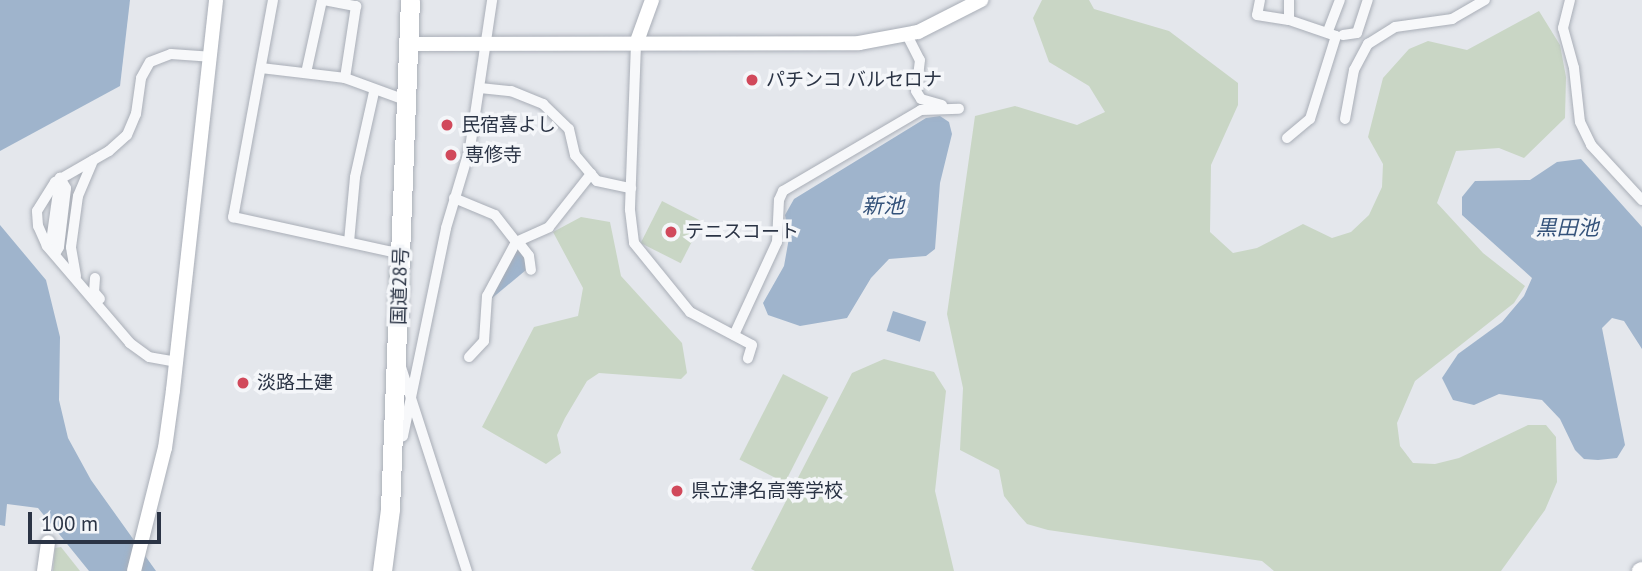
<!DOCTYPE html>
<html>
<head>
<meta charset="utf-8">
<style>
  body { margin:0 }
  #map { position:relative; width:1642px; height:571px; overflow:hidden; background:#e4e7ec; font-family:"PT Sans","Noto Sans JP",sans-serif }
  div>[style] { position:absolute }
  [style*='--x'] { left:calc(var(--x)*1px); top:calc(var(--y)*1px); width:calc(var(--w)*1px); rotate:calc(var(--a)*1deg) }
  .green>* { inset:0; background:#c9d6c5; transform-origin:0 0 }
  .water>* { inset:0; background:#9fb4cc; transform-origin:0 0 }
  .roads { filter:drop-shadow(0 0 2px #a9aeb7) drop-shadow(0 0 2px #a9aeb7) }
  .street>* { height:10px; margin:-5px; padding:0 5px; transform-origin:5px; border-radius:5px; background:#f7f8fa }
  .secondary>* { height:14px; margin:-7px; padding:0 7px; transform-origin:7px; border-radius:7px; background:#fff }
  .primary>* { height:16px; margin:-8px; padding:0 8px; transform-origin:8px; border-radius:8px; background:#fff }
  .highway>* { height:19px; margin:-9.5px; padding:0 9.5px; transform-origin:9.5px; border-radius:9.5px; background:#fff }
  .dots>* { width:19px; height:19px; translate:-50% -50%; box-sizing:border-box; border:4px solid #f4f6f9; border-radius:50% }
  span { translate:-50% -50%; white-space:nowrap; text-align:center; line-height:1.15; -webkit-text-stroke:7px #f4f6f9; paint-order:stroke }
  .poi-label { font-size:19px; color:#2b3445 }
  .left { translate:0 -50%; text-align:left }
  .street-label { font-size:19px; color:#2b3445 }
  .water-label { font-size:21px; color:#34527a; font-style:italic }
  .scale { position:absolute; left:28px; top:512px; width:133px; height:32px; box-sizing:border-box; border:4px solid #2b3445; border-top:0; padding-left:9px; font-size:21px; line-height:24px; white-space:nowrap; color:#2b3445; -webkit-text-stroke:5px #f4f6f9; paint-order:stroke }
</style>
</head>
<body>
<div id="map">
  <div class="green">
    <i style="clip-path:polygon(1042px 0,1089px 0,1094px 9px,1169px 31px,1238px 83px,1238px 105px,1211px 165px,1210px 232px,1233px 253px,1257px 248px,1303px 224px,1332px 238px,1351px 232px,1369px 215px,1382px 187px,1383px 164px,1368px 137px,1383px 78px,1409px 49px,1428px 41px,1467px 50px,1539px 11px,1560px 45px,1566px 77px,1565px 118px,1524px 158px,1499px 148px,1456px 151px,1437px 203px,1483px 253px,1525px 286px,1514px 303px,1415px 381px,1397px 423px,1400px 446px,1413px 463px,1435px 464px,1459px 458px,1528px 425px,1546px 425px,1556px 437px,1557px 482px,1545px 510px,1501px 571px,1274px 571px,1262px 561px,1048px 530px,1027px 524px,1019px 515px,1004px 496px,999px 470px,960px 450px,963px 388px,947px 314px,975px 116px,1015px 106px,1077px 125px,1105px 112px,1089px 86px,1049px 62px,1033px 18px)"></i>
    <i style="left:662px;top:201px;width:45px;height:47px;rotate:27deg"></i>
    <i style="clip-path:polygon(581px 217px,610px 222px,621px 276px,682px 343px,687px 373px,681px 379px,599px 373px,587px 381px,565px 418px,557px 435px,561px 453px,546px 464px,482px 427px,534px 327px,578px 316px,583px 288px,553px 232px)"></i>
    <i style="clip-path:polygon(884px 359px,934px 372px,946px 391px,935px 491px,954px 571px,755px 571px,751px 569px,852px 373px)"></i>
    <i style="left:783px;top:374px;width:51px;height:96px;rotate:27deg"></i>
    <i style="clip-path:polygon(61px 547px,80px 571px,53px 571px,55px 548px)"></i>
  </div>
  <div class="water">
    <i style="clip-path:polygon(0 0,130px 0,120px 86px,0 151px)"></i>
    <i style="clip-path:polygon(940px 116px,949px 122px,952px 134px,940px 183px,935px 249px,926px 256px,889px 259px,871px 278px,847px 318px,800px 326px,768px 315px,763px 303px,784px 266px,789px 238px,785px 215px,794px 199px,926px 118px)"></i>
    <i style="clip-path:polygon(1581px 159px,1642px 227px,1642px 349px,1624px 321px,1612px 318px,1602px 328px,1625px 445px,1617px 458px,1598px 460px,1584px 459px,1575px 450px,1560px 419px,1542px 400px,1499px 394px,1474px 405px,1453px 400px,1442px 378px,1458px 354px,1502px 322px,1524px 296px,1532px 278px,1462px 215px,1462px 197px,1475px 181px,1530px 180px,1557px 162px)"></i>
    <i style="clip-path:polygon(0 225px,46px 280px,60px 337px,59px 400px,68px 438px,91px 480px,156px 571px,89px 571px,38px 508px,7px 504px,5px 526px,0 525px)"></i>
    <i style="clip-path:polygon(519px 249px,524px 252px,526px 270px,491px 299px,510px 255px)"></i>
    <i style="left:893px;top:311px;width:35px;height:21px;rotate:18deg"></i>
  </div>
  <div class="roads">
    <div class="street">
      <i style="--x:273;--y:0;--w:221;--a:100.4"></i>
      <i style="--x:233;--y:217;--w:172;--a:12.4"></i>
      <i style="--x:324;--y:0;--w:33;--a:11"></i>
      <i style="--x:356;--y:6;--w:73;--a:98.7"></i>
      <i style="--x:1260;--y:0;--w:15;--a:101"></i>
      <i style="--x:1257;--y:15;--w:32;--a:9"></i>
      <i style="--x:1570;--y:0;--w:29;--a:104"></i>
      <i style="--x:1563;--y:28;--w:41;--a:74.6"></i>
      <i style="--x:1574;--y:68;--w:54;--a:83.7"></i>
      <i style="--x:1580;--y:122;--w:25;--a:64"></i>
      <i style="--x:1591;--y:145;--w:75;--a:47.2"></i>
      <i style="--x:1328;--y:31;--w:33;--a:-69"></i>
      <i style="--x:907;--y:35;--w:28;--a:63"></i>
      <i style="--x:920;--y:60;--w:31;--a:97"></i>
      <i style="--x:916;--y:91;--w:9;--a:58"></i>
      <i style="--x:921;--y:99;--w:22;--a:16"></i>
      <i style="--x:1343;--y:35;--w:14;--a:-8"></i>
      <i style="--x:1357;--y:33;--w:35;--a:-72"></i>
      <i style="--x:636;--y:44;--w:166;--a:92.1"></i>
      <i style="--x:630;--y:210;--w:33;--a:83"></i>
      <i style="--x:634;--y:243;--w:89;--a:50.9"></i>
      <i style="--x:690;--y:312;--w:70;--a:28"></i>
      <i style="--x:752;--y:345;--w:14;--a:107"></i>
      <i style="--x:261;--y:68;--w:85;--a:6.8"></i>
      <i style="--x:345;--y:78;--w:64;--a:20.1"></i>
      <i style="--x:306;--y:73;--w:75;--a:-77.6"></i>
      <i style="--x:480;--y:88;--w:31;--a:6"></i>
      <i style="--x:511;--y:91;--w:35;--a:22"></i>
      <i style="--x:543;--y:104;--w:36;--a:44"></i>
      <i style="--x:569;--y:129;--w:27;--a:77"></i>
      <i style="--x:575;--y:155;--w:34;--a:50"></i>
      <i style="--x:597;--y:181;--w:35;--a:12"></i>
      <i style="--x:1345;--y:119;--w:50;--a:-79.6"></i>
      <i style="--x:1354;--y:70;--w:30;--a:-62"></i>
      <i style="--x:1368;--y:44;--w:32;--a:-32"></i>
      <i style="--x:1395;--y:27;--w:58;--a:-8"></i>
      <i style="--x:1452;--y:19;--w:38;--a:-30"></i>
      <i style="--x:1287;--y:138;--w:30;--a:-40"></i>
      <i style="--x:1310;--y:119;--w:87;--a:-72.6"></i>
      <i style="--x:1336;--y:36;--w:50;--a:-161.2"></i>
      <i style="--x:1289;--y:20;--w:20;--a:-90"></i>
      <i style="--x:454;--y:198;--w:44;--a:22.5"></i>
      <i style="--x:495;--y:215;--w:34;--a:52"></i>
      <i style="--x:516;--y:242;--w:61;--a:118.2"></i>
      <i style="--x:487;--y:296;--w:45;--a:93.8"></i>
      <i style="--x:484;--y:341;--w:22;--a:133"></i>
      <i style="--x:349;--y:242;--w:65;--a:-84.7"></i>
      <i style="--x:355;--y:177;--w:87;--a:-77.4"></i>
      <i style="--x:516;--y:242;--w:36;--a:-24"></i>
      <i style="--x:549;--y:227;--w:68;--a:-51.6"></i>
      <i style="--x:519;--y:243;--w:16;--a:52"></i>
      <i style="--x:529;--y:256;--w:14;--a:82"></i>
      <i style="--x:50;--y:249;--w:72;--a:-82"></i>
      <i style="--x:55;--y:254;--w:8;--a:-60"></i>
      <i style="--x:59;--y:247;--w:59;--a:-83.2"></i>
      <i style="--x:66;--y:188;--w:12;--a:-121"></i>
      <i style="--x:76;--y:276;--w:29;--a:-100"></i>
      <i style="--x:71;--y:247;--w:51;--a:-82.2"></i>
      <i style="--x:78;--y:196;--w:39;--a:-67"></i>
      <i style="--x:95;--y:278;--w:14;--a:94"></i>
      <i style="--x:94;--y:292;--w:9;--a:49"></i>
      <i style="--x:734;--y:335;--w:102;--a:-65.2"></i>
      <i style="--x:777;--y:242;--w:42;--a:-87.3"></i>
      <i style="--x:779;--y:200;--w:10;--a:-66"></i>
      <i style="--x:783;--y:191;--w:160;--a:-30.4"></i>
      <i style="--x:921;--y:110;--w:38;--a:-2"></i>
      <i style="--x:177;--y:362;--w:28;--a:-170"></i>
      <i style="--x:149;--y:357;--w:24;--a:-144"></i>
      <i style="--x:130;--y:343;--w:128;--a:-130.6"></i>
      <i style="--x:47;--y:246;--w:22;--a:-114"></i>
      <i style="--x:38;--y:226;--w:15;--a:-94"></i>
      <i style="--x:37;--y:211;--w:34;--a:-58"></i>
      <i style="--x:55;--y:182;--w:62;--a:-29.9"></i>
      <i style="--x:109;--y:151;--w:24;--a:-42"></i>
      <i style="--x:127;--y:135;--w:23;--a:-67"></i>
      <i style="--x:136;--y:114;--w:36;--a:-82"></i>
      <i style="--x:141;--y:78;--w:18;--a:-61"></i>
      <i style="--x:150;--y:62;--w:22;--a:-21"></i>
      <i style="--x:171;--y:54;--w:39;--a:4"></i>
      <i style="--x:400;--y:364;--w:218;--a:72.1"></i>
      <i style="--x:393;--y:441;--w:11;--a:-27"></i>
      <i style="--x:403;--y:436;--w:212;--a:-78.3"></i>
      <i style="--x:446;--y:228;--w:84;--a:-73.3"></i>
      <i style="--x:470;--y:148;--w:150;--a:-81.5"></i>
    </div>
    <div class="secondary">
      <i style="--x:408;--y:44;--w:451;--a:-0.1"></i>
      <i style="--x:859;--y:43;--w:60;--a:-10.6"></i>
      <i style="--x:918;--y:32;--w:71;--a:-26.9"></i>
      <i style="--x:636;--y:44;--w:47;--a:-70"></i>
      <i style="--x:44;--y:571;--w:29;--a:-82"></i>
      <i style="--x:134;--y:571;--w:127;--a:-75.9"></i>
      <i style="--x:165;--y:448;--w:59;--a:-82.1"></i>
      <i style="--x:173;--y:390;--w:392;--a:-83.7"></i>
    </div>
    <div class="primary">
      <i style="--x:1640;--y:571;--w:2;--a:-27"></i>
    </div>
    <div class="highway">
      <i style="--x:382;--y:571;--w:63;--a:-82.6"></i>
      <i style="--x:390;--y:509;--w:509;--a:-87.75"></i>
    </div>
  </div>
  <div class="dots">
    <i style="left:752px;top:80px;background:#d1495b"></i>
    <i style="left:447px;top:125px;background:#d1495b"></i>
    <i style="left:451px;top:155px;background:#d1495b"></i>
    <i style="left:671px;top:232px;background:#d1495b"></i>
    <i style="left:243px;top:383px;background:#d1495b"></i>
    <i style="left:677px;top:491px;background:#d1495b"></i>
  </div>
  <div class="poi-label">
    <span class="left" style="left:766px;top:80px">パチンコ バルセロナ</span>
    <span class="left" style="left:461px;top:125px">民宿喜よし</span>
    <span class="left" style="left:465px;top:155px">専修寺</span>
    <span class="left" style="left:685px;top:232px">テニスコート</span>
    <span class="left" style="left:257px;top:383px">淡路土建</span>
    <span class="left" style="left:691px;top:491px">県立津名高等学校</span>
  </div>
  <div class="street-label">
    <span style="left:400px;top:286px;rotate:-88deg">国道28号</span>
  </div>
  <div class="water-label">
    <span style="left:883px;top:206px">新池</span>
    <span style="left:1567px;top:228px">黒田池</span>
  </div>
  <div class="scale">100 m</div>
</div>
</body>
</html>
